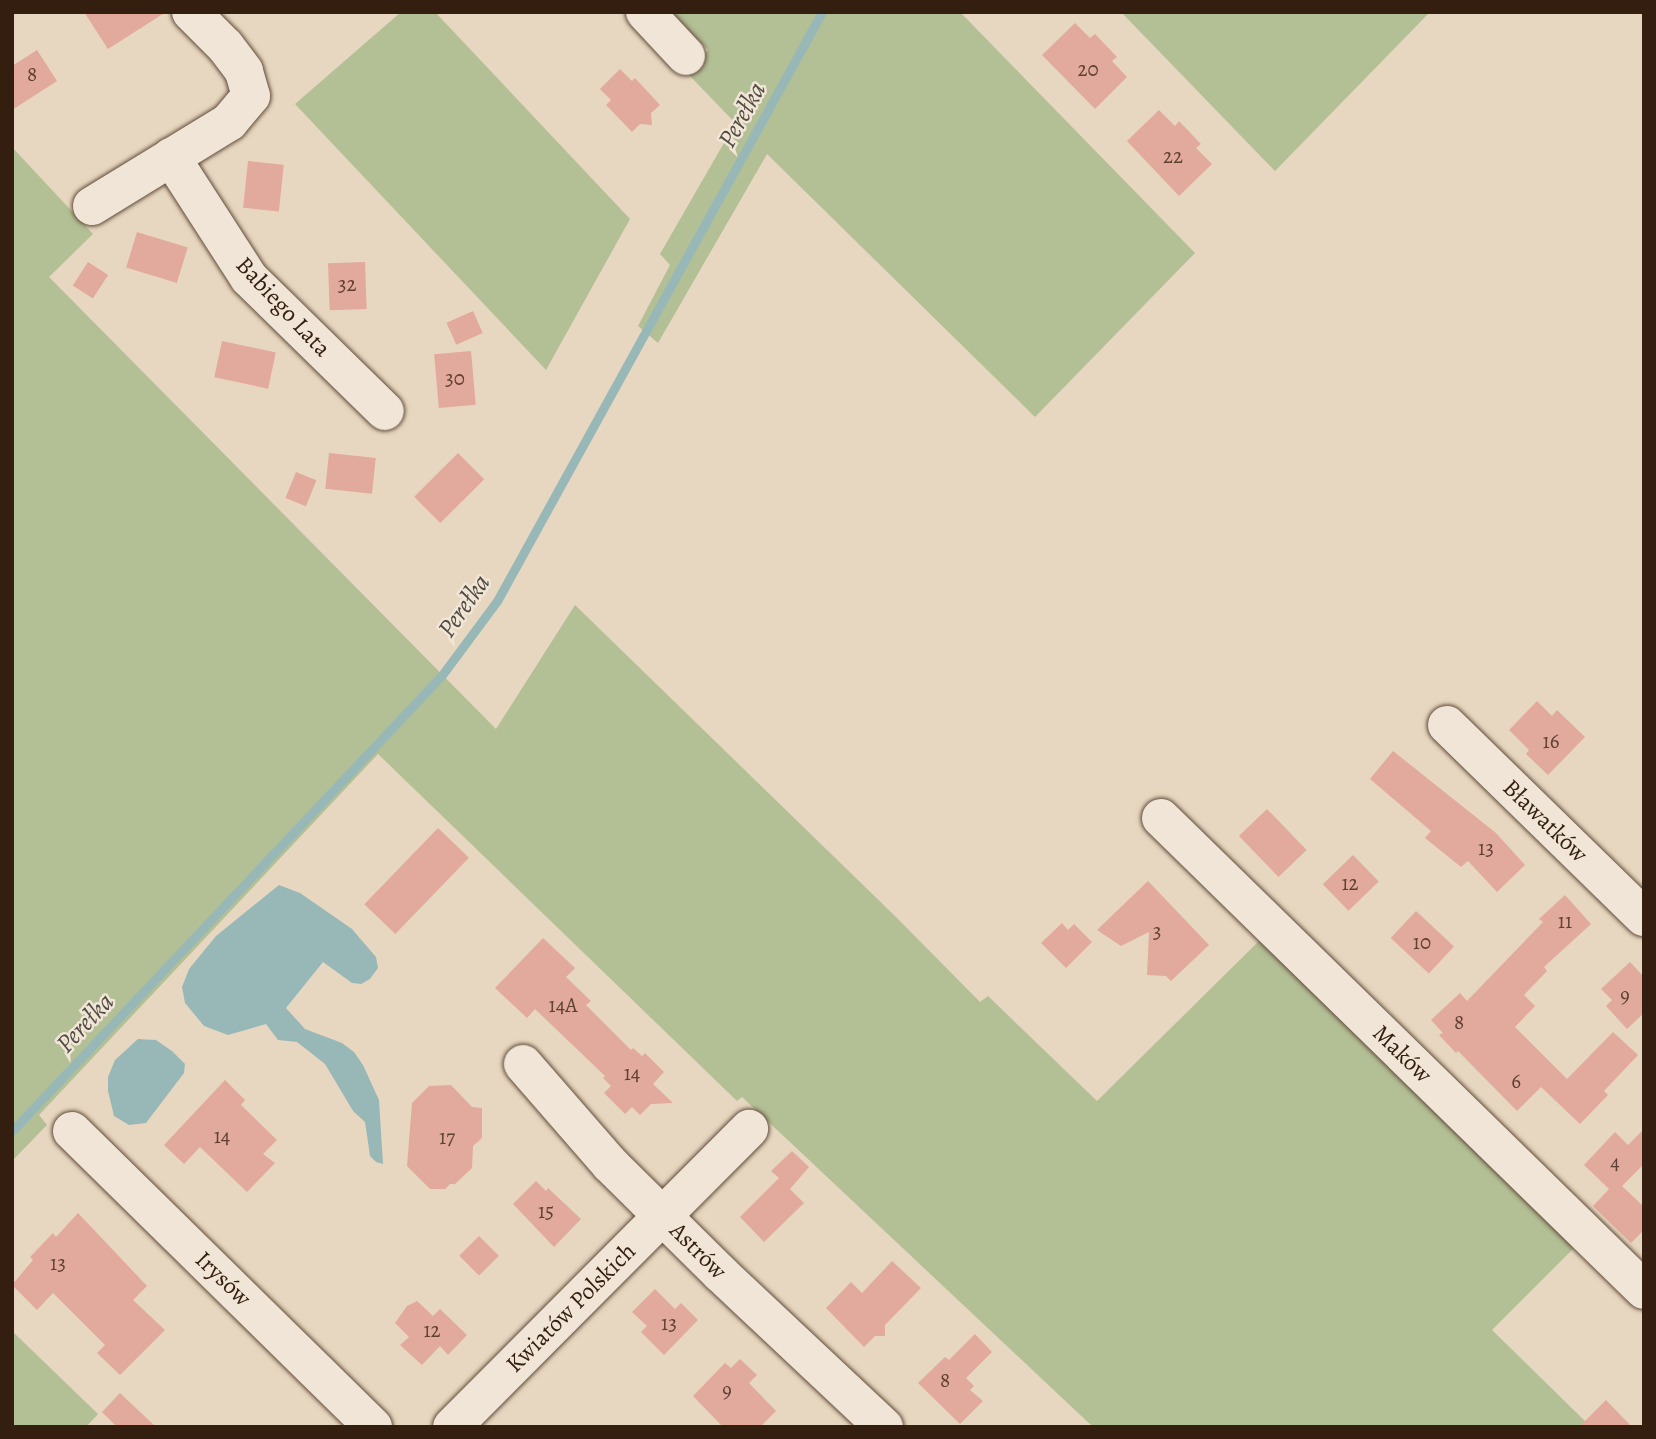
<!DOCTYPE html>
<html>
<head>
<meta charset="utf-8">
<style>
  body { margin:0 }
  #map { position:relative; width:1656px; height:1439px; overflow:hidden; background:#e8d7c0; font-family:Alegreya,serif }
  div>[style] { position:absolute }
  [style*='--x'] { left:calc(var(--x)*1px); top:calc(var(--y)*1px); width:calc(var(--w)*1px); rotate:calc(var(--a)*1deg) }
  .green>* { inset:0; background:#b3bf95 }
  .water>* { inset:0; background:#98b8b8 }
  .stream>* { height:9px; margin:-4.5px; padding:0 4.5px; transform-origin:4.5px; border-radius:4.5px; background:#98b8b8 }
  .building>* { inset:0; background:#e2a99d; transform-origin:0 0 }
  .roads { filter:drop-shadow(0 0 2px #604c3b) drop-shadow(0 0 2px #604c3b) }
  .minor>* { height:38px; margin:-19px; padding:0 19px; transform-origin:19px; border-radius:19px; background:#f0e5d6 }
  span { translate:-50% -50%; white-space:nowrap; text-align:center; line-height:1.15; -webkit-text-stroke:5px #f0e5d6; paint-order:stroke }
  .number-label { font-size:21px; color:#5f4132 }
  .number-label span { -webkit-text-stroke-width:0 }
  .street-label { font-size:24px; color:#331e0f }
  .water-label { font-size:26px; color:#514c42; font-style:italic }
  .frame { position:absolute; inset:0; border:14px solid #331e0f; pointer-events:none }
</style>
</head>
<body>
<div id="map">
  <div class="green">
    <i style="clip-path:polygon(401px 12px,435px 12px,630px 219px,546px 370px,295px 104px)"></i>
    <i style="clip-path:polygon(672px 12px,960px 12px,1195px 253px,1035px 417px,767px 154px,658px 343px,638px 326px,670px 265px,660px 254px,732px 129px,740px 136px,743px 131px,689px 75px,708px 50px)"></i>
    <i style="clip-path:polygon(1121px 12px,1430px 12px,1275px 171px)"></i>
    <i style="clip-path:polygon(12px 147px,93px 234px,49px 277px,496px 729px,575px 605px,896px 917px,980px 1002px,988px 996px,1097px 1101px,1260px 940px,1574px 1248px,1492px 1330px,1591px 1427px,1093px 1427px,742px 1097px,737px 1101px,378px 754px,39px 1115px,47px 1125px,12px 1161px)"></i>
    <i style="clip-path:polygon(12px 1331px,98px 1414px,86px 1427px,12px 1427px)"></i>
  </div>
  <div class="water">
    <i style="clip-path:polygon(279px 885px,300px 893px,352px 929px,376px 957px,378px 968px,370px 979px,361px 984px,352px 983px,323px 962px,286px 1008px,305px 1029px,342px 1043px,354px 1052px,363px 1065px,379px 1100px,383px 1164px,376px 1162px,370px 1156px,365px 1122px,353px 1111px,325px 1064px,297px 1042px,278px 1040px,266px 1024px,228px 1035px,204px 1026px,185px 1003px,182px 987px,189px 969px,216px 936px)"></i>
    <i style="clip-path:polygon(138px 1039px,156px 1040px,172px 1051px,185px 1064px,184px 1073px,146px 1123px,129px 1125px,114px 1116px,108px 1091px,108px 1077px,115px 1060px)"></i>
  </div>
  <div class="stream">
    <i style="--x:12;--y:1131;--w:627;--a:-46.68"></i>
    <i style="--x:442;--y:675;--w:92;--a:-53.4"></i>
    <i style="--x:497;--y:601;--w:673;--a:-61.11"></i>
  </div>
  <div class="building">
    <i style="clip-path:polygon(84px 12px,166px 12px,108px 49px)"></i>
    <i style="clip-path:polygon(1075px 23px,1090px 38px,1095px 34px,1117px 57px,1112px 61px,1127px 77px,1095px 109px,1042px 55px)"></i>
    <i style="clip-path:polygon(37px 50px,57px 81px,12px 110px,12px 66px)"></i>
    <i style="clip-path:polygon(620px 69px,632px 81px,635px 78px,660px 105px,651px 113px,652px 125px,640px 124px,632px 132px,606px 105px,611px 100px,600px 89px)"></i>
    <i style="clip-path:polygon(1159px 110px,1175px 126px,1179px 121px,1201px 144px,1196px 148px,1212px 164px,1179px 196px,1127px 141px)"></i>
    <i style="left:248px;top:161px;width:36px;height:47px;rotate:6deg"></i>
    <i style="left:137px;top:232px;width:53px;height:37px;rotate:17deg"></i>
    <i style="left:88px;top:262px;width:24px;height:28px;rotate:33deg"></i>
    <i style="left:365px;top:262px;width:47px;height:37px;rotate:88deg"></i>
    <i style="left:473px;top:311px;width:24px;height:29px;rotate:66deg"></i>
    <i style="left:222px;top:341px;width:55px;height:37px;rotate:12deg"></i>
    <i style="left:471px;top:351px;width:54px;height:37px;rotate:85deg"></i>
    <i style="left:329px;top:453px;width:47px;height:36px;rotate:6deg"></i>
    <i style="left:458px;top:453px;width:37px;height:62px;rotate:45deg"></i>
    <i style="left:296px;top:472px;width:22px;height:28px;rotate:22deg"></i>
    <i style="clip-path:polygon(1537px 701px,1552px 716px,1557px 710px,1585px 737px,1548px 775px,1526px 754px,1529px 750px,1509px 730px)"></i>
    <i style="clip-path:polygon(1393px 751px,1496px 833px,1525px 865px,1497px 892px,1468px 861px,1461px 867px,1425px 838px,1431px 831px,1370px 779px)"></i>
    <i style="left:1267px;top:809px;width:57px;height:39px;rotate:46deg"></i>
    <i style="left:438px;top:828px;width:43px;height:106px;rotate:44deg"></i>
    <i style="left:1353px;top:855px;width:37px;height:42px;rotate:46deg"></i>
    <i style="clip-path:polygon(1148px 881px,1209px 945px,1171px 981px,1166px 976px,1147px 975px,1149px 932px,1121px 946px,1097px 930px)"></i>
    <i style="clip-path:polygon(1565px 895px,1591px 924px,1544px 967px,1547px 971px,1524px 995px,1535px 1006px,1515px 1027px,1567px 1079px,1613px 1032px,1638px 1055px,1604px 1091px,1608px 1095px,1580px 1124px,1541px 1087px,1517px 1111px,1458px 1051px,1456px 1053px,1439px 1035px,1443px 1033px,1431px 1020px,1460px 993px,1467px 1001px,1543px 922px,1539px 919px)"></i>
    <i style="left:1416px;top:911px;width:52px;height:37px;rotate:43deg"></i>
    <i style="clip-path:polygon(1062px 923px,1068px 930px,1074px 924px,1092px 942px,1066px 968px,1041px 943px)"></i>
    <i style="clip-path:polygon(543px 938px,575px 968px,566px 977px,591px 1001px,586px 1005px,631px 1050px,633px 1048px,642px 1056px,645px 1053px,664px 1072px,653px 1084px,673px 1103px,651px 1104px,640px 1115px,632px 1107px,625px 1114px,604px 1093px,611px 1086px,603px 1078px,605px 1076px,535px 1009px,527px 1018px,495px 988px)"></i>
    <i style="clip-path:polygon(1630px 962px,1644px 977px,1644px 1013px,1627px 1029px,1606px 1006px,1612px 1000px,1601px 989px)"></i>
    <i style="clip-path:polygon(225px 1080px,245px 1100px,241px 1105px,277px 1140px,263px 1154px,275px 1163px,247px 1192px,200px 1147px,184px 1164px,164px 1145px)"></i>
    <i style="clip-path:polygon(451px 1085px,472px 1107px,482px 1108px,482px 1138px,473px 1146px,472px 1168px,455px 1184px,450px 1184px,445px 1189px,430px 1189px,407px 1166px,412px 1103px,429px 1086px)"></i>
    <i style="clip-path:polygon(1644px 1129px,1644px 1164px,1622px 1186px,1644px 1207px,1644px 1230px,1631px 1243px,1593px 1206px,1609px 1189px,1584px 1165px,1615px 1132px,1628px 1145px)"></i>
    <i style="clip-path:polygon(792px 1151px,809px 1167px,790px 1189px,804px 1203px,764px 1242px,740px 1217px,779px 1178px,771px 1171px)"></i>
    <i style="clip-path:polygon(536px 1181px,546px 1191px,548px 1188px,581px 1219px,554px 1247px,513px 1204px)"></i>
    <i style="clip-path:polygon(78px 1213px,147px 1286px,133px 1300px,165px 1330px,120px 1375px,97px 1353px,105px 1345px,53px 1293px,37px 1310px,12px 1285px,33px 1260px,30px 1257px,53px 1233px,56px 1237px)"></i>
    <i style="left:479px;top:1236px;width:28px;height:28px;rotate:45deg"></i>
    <i style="clip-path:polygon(892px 1261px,921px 1288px,885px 1325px,885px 1336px,875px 1336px,864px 1347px,826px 1308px,851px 1282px,862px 1293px)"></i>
    <i style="clip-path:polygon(655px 1289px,675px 1309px,681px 1303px,698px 1320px,664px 1355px,641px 1332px,647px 1326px,632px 1312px)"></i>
    <i style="clip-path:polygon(417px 1301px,433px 1316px,440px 1309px,467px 1335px,448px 1355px,440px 1346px,422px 1365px,400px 1345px,409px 1337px,395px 1323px,407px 1306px)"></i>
    <i style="clip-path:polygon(975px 1334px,992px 1352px,966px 1378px,974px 1386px,970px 1390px,983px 1401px,960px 1424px,918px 1383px,945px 1357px,949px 1360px)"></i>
    <i style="clip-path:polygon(740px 1359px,757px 1375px,749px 1383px,776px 1411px,760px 1427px,723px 1427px,693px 1396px,725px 1363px,731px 1368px)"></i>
    <i style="clip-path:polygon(120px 1393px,156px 1427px,117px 1427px,102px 1412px)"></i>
    <i style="clip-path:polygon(1606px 1400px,1632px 1427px,1579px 1427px)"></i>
  </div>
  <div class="roads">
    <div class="minor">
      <i style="--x:645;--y:12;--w:60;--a:47"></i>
      <i style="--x:171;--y:157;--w:144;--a:57.2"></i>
      <i style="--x:249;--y:278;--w:190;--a:44.4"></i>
      <i style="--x:92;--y:206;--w:161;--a:-31.5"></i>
      <i style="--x:229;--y:122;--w:34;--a:-50"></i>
      <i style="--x:251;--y:96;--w:26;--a:-106"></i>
      <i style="--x:244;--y:71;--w:31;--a:-127"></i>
      <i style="--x:225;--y:46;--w:48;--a:-135"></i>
      <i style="--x:1447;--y:725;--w:275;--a:44.3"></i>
      <i style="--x:1161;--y:818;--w:675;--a:44.34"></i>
      <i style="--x:523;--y:1064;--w:133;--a:49"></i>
      <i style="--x:610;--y:1164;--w:155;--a:44.7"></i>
      <i style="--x:720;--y:1273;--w:225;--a:43.2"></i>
      <i style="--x:72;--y:1131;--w:422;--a:44.5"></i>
      <i style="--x:452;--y:1427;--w:421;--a:-45.1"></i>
    </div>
  </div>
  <div class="number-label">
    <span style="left:1088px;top:69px">20</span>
    <span style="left:32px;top:74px">8</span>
    <span style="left:1173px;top:156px">22</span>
    <span style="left:347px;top:284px">32</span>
    <span style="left:455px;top:378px">30</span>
    <span style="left:1551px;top:741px">16</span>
    <span style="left:1486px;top:848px">13</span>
    <span style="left:1350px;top:883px">12</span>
    <span style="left:1565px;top:921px">11</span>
    <span style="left:1157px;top:931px">3</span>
    <span style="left:1422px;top:942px">10</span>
    <span style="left:1625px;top:995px">9</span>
    <span style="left:563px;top:1005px">14A</span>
    <span style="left:1459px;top:1022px">8</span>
    <span style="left:632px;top:1073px">14</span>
    <span style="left:1516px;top:1081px">6</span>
    <span style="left:222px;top:1136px">14</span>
    <span style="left:447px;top:1137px">17</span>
    <span style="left:1615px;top:1162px">4</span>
    <span style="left:546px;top:1211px">15</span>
    <span style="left:58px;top:1263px">13</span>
    <span style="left:669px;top:1323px">13</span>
    <span style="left:432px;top:1330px">12</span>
    <span style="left:945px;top:1380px">8</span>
    <span style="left:727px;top:1390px">9</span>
  </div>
  <div class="street-label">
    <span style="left:283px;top:307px;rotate:47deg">Babiego Lata</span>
    <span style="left:1545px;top:821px;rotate:44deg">Bławatków</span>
    <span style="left:1402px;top:1054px;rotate:44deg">Maków</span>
    <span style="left:698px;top:1251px;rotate:45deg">Astrów</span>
    <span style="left:223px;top:1279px;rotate:44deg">Irysów</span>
    <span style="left:571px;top:1308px;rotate:-45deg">Kwiatów Polskich</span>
  </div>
  <div class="water-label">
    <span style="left:742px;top:115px;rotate:-61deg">Perełka</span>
    <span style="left:464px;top:606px;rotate:-55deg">Perełka</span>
    <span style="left:85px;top:1023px;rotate:-47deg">Perełka</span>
  </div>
  <div class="frame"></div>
</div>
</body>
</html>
